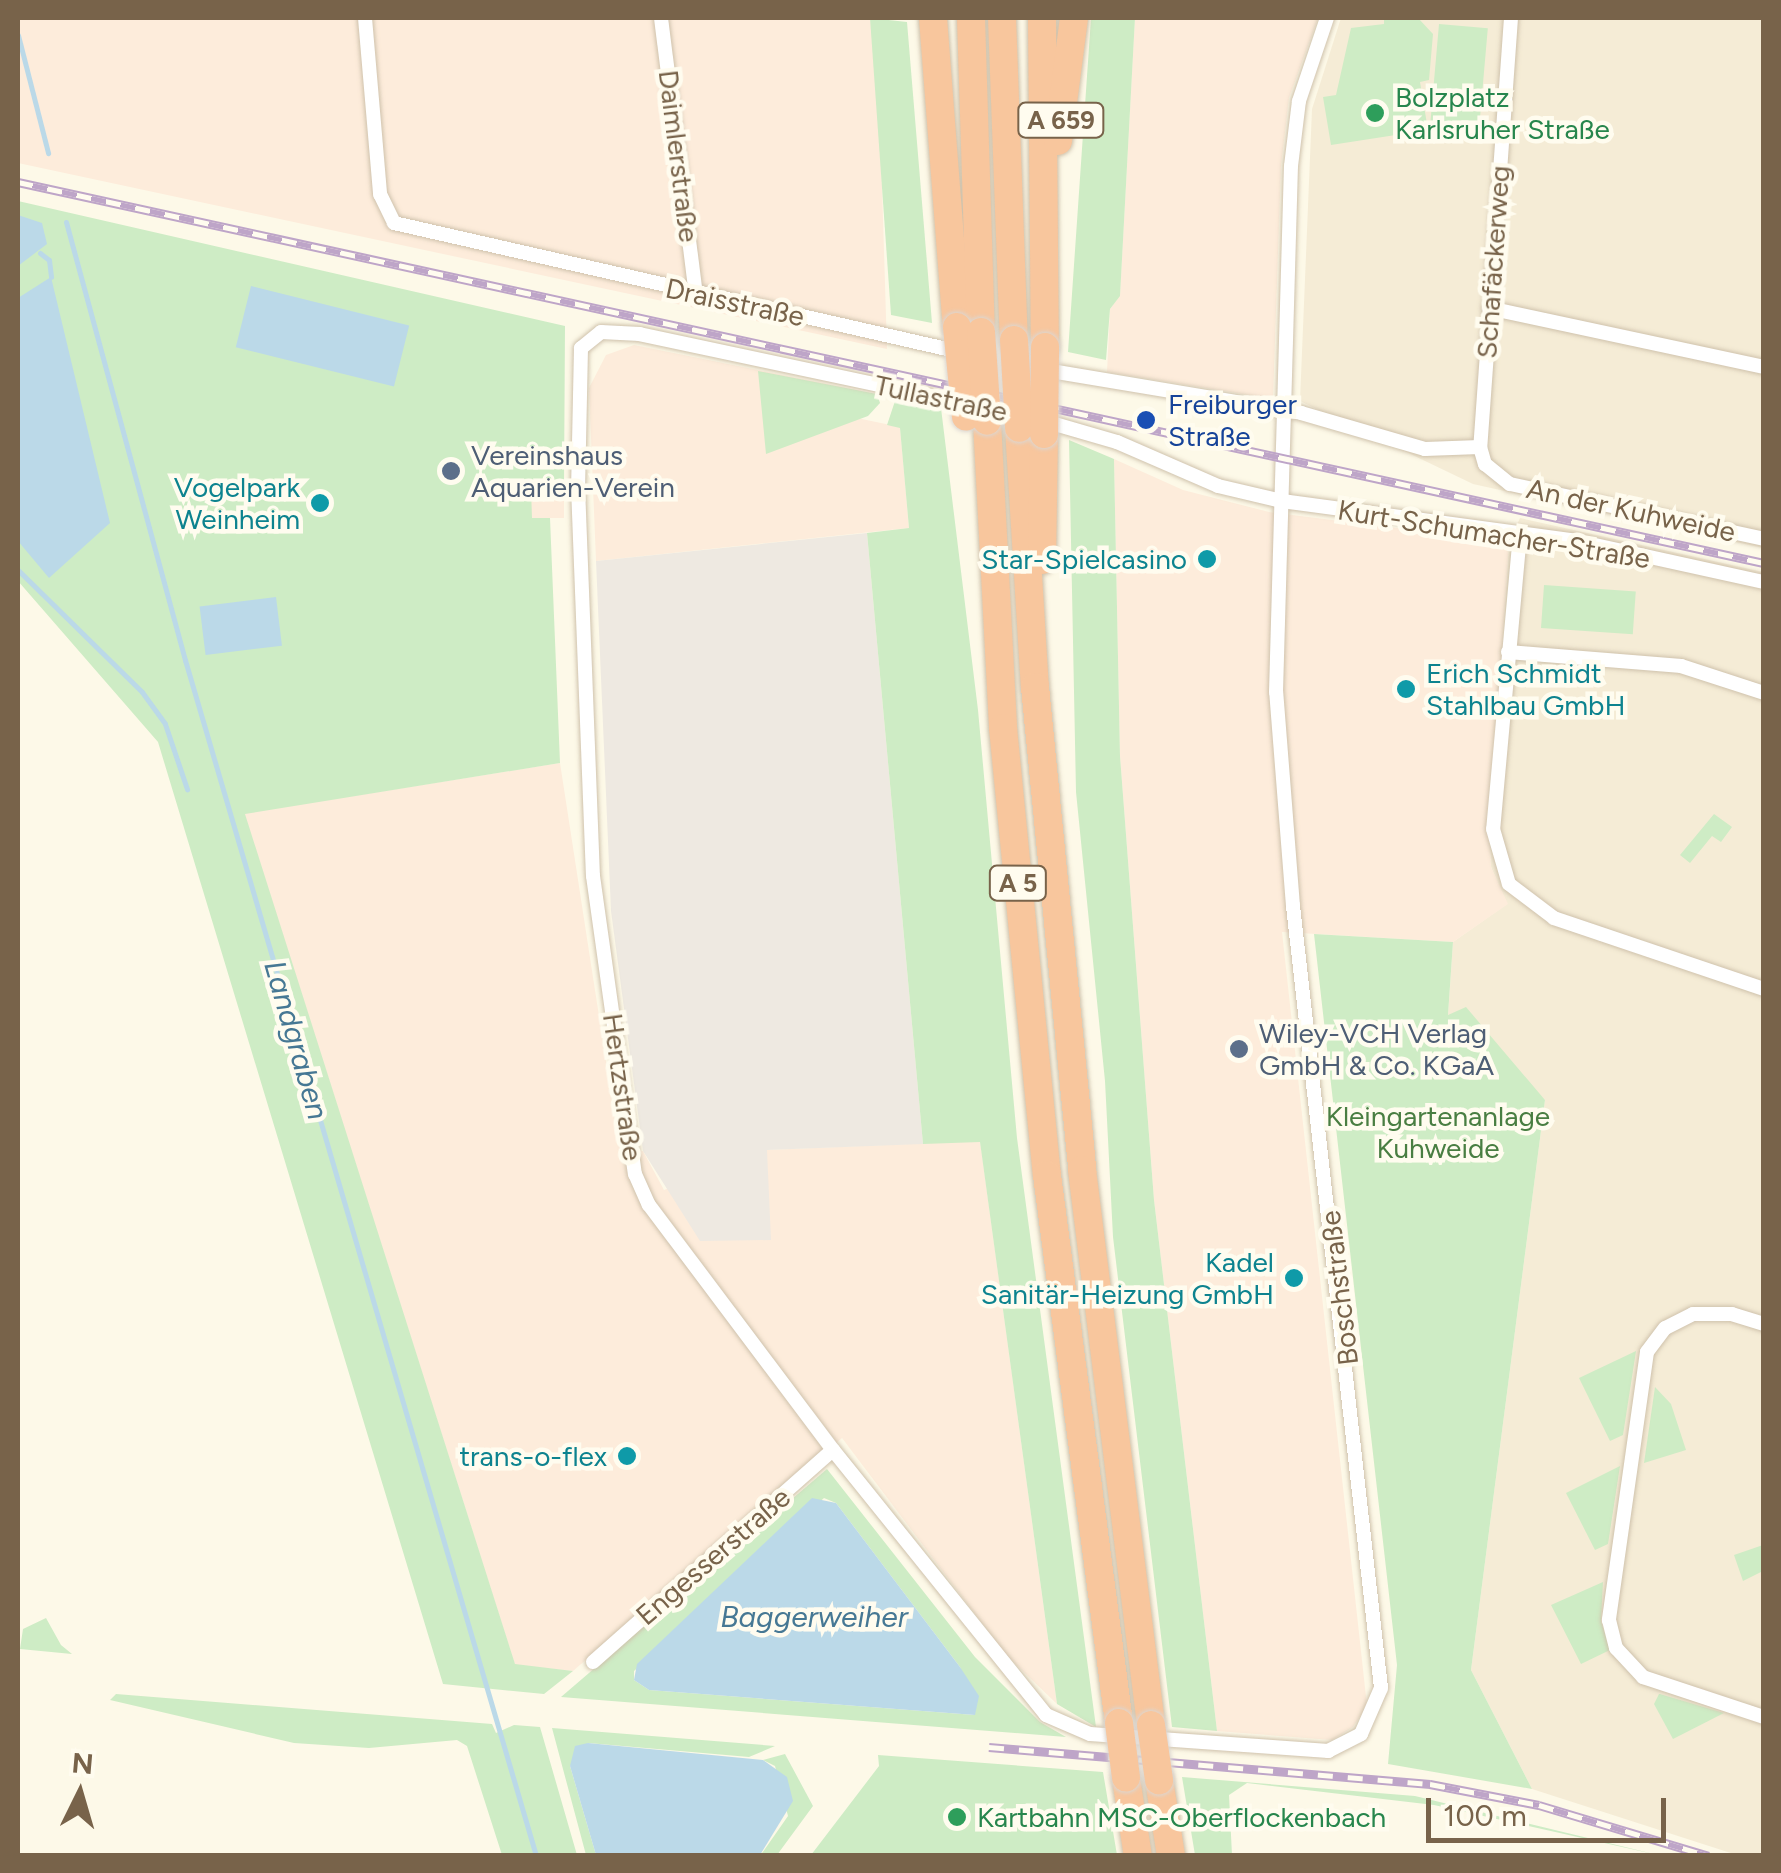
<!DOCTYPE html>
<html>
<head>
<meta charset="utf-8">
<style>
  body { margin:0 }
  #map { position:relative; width:1781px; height:1873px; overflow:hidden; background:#fdf9e8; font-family:Figtree,sans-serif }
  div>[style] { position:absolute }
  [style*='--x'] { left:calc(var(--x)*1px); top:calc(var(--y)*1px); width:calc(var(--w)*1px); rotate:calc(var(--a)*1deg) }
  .residential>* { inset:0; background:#f5ecd6 }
  .commercial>* { inset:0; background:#fdecdb; transform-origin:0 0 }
  .industrial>* { inset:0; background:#eee9e1 }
  .green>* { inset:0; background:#ceecc5; transform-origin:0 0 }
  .water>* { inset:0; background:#bbd9e8; transform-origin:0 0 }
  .stream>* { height:5px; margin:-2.5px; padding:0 2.5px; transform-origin:2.5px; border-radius:2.5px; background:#bbd9e8 }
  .roads { filter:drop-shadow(0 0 2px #cfc2ac) drop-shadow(0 0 2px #cfc2ac) }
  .street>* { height:14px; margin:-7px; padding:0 7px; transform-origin:7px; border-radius:7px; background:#fff }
  .highway>* { height:28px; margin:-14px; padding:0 14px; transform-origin:14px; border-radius:14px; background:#f8c69d }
  .rail>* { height:9px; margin-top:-4.5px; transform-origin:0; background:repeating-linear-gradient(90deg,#fffcef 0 15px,#bea5c8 0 30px); box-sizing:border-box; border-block:2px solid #bea5c8 }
  .bridges { filter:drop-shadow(0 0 2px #dcd6d0) drop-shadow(0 0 2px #dcd6d0) }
  .highway-bridge>* { height:28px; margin:-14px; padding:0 14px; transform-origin:14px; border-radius:14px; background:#f8c69d }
  .dots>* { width:28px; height:28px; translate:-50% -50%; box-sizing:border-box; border:5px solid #fffcef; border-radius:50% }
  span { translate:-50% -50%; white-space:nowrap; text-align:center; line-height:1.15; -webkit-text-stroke:9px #fffcef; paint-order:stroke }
  .shield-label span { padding:2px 8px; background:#fffcef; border:2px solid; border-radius:8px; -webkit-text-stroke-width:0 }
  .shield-label { font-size:25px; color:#78634a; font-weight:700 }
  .leisure-label { font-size:28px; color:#27864d }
  .left { translate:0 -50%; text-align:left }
  .street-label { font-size:28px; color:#78634a }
  .transit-label { font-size:28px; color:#164399 }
  .service-label { font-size:28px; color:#4e5e75 }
  .culture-label { font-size:28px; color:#0d838f }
  .right { translate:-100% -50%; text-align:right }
  .park-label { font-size:28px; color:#497e42 }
  .water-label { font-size:30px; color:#467894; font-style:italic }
  .frame { position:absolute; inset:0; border:20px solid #78634a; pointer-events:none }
  .north { position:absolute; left:30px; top:1743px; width:100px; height:100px; -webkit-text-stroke:8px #fffcef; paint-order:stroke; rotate:5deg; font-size:28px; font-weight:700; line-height:40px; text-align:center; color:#78634a }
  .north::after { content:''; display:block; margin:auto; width:35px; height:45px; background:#78634a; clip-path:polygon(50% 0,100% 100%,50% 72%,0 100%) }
  .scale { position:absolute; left:1426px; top:1798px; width:240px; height:45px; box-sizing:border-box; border:5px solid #78634a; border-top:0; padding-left:12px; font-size:30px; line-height:35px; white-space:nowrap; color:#78634a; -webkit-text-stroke:8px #fffcef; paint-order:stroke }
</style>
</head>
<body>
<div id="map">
  <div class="residential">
    <i style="clip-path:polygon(1341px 18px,1763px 18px,1763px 548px,1473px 484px,1300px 401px,1312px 109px)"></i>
    <i style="clip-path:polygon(1520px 518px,1763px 572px,1763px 1855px,1737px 1855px,1532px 1789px,1471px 1670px,1545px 1100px,1448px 1016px,1453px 942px,1507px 904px,1491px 867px,1490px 844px,1509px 542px)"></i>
  </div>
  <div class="commercial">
    <i style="clip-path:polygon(18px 18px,870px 18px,878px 56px,887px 349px,18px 163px)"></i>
    <i style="clip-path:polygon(1135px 18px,1318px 18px,1289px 98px,1281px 166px,1273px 399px,1107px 372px,1110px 309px,1120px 295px)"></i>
    <i style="clip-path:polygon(634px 345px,862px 391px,857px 418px,900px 427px,909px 528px,596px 561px,589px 388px,606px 355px)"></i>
    <i style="clip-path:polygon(1114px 459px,1183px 490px,1269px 512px,1509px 542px,1490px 844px,1491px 867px,1508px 904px,1453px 942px,1282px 932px,1367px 1706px,1353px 1727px,1332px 1740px,1217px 1731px,1154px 1200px,1120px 756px)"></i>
    <i style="left:564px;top:488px;width:30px;height:33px;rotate:90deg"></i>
    <i style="clip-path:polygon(560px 763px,619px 1146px,643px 1151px,664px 1190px,766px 1150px,980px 1141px,1057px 1704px,1006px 1655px,842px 1438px,573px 1671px,515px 1665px,244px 813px)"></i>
  </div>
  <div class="industrial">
    <i style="clip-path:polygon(867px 533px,923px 1144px,767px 1150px,771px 1240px,700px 1241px,643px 1151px,611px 911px,596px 561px)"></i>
  </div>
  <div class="green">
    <i style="clip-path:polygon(870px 18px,907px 22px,932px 323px,891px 315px)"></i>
    <i style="clip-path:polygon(1091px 18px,1135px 18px,1120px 296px,1110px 309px,1106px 360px,1068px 352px)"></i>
    <i style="clip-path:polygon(1384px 18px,1418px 18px,1433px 34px,1429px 80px,1420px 82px,1428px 130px,1331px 145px,1323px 97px,1336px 95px,1351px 28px,1384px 24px)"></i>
    <i style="left:1439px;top:24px;width:49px;height:97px;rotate:5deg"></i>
    <i style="clip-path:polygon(18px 201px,565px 326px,564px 488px,531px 489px,532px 518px,550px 518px,560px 763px,245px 814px,515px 1664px,573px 1671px,544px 1694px,443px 1684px,158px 742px,18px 581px)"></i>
    <i style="clip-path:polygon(758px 371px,877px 394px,880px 403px,868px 416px,766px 454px)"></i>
    <i style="clip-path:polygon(896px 398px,941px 408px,978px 710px,1017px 1138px,1096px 1727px,1057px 1704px,980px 1142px,923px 1144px,867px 533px,909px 528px,900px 428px,887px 425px)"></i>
    <i style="clip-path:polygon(1069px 440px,1114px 459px,1120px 756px,1154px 1200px,1217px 1731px,1172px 1727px,1113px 1237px,1105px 1081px,1076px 792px)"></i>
    <i style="left:1544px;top:585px;width:92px;height:43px;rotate:4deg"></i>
    <i style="clip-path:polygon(1714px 814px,1732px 827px,1721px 842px,1712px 836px,1690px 863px,1680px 855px)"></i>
    <i style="clip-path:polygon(1314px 934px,1453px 942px,1448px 1015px,1466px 1007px,1545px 1100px,1471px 1670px,1532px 1789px,1388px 1764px,1397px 1665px)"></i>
    <i style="clip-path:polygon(1636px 1351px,1623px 1435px,1610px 1441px,1579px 1378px)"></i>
    <i style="clip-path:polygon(1655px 1387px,1671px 1404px,1686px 1450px,1644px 1463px)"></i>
    <i style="clip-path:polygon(1620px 1466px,1608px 1544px,1595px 1550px,1566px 1493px)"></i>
    <i style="clip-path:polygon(evenodd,827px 1469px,975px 1657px,1040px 1722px,1066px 1737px,561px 1697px,827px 1469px,824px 1498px,836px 1503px,960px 1667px,975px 1715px,649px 1690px,634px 1680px,634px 1671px,824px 1498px)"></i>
    <i style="clip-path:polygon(1763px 1545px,1763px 1571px,1743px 1581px,1734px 1555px)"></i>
    <i style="clip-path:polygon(1603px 1582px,1601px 1621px,1610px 1650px,1581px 1664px,1551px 1605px)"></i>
    <i style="clip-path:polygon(46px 1618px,61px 1645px,72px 1654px,20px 1649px,23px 1629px)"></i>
    <i style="clip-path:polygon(116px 1694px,492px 1724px,496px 1733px,514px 1725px,540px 1727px,577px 1855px,502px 1855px,467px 1746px,457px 1740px,369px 1748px,294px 1743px,110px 1700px)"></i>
    <i style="clip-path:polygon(1659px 1694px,1660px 1694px,1724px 1713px,1673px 1739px,1654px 1704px)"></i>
    <i style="clip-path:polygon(552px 1728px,775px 1746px,749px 1757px,588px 1743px,570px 1766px,596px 1855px,586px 1855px)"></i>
    <i style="clip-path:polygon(785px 1754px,813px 1806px,777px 1855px,760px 1856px,788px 1816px,775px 1766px,763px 1760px)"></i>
    <i style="clip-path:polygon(878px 1755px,1103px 1772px,1117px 1855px,811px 1855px,879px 1766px)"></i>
    <i style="clip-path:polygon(1182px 1777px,1415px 1796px,1658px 1855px,1434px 1805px,1247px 1783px,1229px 1795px,1232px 1855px,1195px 1855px)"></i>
  </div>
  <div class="water">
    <i style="clip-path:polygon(18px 215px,42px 223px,47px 244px,18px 266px)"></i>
    <i style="clip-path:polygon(51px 277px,110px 523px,49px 578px,18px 541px,18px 298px)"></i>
    <i style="left:251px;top:286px;width:163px;height:63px;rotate:14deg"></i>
    <i style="left:276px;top:597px;width:49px;height:77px;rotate:83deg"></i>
    <i style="clip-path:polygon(812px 1498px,836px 1503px,960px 1667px,979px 1696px,975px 1715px,649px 1690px,634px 1680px,637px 1664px)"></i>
    <i style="clip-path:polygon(588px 1743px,763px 1760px,787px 1777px,793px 1801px,760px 1855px,596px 1855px,570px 1766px,575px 1746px)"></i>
  </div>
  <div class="stream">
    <i style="--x:18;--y:35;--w:122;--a:75.7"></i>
    <i style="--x:66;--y:222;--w:454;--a:74.8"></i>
    <i style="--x:185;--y:660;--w:1246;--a:73.64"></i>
    <i style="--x:40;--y:253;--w:11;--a:38"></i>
    <i style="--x:49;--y:260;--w:17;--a:83"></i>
    <i style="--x:18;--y:570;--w:174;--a:44.5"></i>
    <i style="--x:142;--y:692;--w:39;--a:54"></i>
    <i style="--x:165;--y:724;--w:69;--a:71.3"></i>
  </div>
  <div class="roads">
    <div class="street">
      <i style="--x:365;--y:18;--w:177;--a:85.1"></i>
      <i style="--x:380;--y:194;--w:32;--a:64"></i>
      <i style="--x:394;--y:223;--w:581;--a:12.84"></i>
      <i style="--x:661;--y:18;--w:278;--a:82.8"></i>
      <i style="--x:1511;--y:18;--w:430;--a:94.1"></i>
      <i style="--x:1480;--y:447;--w:18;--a:74"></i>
      <i style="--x:1485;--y:464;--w:32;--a:39"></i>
      <i style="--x:1510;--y:484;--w:260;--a:12.2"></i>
      <i style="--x:1489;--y:308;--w:281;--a:12.1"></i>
      <i style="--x:1045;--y:370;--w:260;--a:9.5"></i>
      <i style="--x:1301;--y:413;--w:129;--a:16.2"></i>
      <i style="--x:1425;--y:449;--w:55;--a:-2.1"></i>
      <i style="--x:1020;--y:415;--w:389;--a:-168"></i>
      <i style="--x:640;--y:334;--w:39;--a:-177"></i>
      <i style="--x:601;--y:332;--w:26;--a:141"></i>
      <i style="--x:581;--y:348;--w:139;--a:91.2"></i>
      <i style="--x:578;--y:487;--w:389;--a:87.8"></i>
      <i style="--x:593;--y:876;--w:301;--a:82"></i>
      <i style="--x:635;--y:1174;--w:34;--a:66"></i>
      <i style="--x:649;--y:1205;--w:306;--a:53.1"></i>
      <i style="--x:833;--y:1450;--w:340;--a:51.2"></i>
      <i style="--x:1046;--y:1715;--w:48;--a:23.4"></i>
      <i style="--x:1090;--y:1734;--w:239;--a:4.1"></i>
      <i style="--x:1328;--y:1751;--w:37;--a:-27"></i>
      <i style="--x:1361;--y:1734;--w:50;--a:-66.5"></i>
      <i style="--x:1381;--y:1688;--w:787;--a:-96.42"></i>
      <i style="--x:1293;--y:906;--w:215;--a:-94.5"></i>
      <i style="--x:1276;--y:692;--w:526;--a:-88.37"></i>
      <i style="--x:1291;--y:166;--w:65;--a:-83"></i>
      <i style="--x:1299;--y:101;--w:88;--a:-71.4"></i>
      <i style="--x:1041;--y:420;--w:79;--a:16.1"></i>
      <i style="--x:1117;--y:442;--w:110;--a:23.5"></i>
      <i style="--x:1218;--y:486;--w:66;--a:13.2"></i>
      <i style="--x:1282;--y:501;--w:298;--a:7.7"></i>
      <i style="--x:1577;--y:541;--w:191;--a:12.4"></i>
      <i style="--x:1520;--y:534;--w:296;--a:95.2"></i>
      <i style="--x:1493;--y:829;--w:57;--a:73.8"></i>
      <i style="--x:1509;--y:884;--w:56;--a:37.1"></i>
      <i style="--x:1554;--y:918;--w:222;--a:18.7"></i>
      <i style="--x:1508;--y:652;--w:174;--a:4.6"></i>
      <i style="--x:1681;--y:666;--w:87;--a:18"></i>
      <i style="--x:1764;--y:1324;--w:34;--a:-163"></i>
      <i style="--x:1732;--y:1314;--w:39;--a:180"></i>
      <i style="--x:1693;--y:1314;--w:31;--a:153"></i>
      <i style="--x:1665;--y:1328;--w:30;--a:127"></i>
      <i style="--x:1647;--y:1352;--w:271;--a:98.1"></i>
      <i style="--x:1609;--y:1620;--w:29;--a:76"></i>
      <i style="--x:1616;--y:1648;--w:40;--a:47"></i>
      <i style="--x:1643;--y:1677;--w:127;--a:18.3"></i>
      <i style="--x:593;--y:1662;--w:320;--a:-41.5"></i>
    </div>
    <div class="highway">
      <i style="--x:933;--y:18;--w:310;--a:85.6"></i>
      <i style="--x:971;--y:18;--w:314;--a:88.2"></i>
      <i style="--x:1002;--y:18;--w:322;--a:87.9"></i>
      <i style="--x:1042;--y:18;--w:329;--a:89.5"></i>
      <i style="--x:1058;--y:141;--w:124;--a:-82.6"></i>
      <i style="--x:987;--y:421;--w:307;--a:87"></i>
      <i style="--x:1003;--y:728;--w:449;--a:84.4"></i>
      <i style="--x:1047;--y:1175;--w:553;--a:82.51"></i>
      <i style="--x:1019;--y:428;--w:259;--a:86.5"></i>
      <i style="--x:1035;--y:687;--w:485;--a:84.4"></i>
      <i style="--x:1082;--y:1170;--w:559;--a:82.91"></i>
      <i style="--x:1042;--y:560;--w:126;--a:-89.1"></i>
      <i style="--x:1126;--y:1778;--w:79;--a:81.3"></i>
      <i style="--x:1159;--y:1780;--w:77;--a:81"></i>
    </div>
  </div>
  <div class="rail">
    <i style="--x:18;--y:182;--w:1787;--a:12.31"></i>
    <i style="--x:989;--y:1747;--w:443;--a:4.8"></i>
    <i style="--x:1430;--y:1784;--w:111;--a:10.9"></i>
    <i style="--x:1539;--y:1805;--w:177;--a:16.7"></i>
  </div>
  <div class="bridges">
    <div class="highway-bridge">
      <i style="--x:957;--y:327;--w:90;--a:84.3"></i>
      <i style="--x:981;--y:332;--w:89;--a:86.1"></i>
      <i style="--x:1014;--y:340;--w:88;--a:86.7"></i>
      <i style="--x:1044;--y:434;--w:87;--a:-89.3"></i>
      <i style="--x:1119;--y:1723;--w:55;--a:82.7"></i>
      <i style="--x:1151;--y:1725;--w:56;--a:81.7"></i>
    </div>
  </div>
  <div class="dots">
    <i style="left:1375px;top:113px;background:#2e9e5b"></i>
    <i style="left:1146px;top:420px;background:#1a4fb4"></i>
    <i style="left:451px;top:471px;background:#5c6f8a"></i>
    <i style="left:320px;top:503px;background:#0f9aa8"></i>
    <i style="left:1207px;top:559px;background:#0f9aa8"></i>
    <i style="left:1406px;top:689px;background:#0f9aa8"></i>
    <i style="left:1239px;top:1049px;background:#5c6f8a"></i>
    <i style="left:1294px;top:1278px;background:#0f9aa8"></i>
    <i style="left:627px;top:1456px;background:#0f9aa8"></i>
    <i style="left:957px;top:1817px;background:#2e9e5b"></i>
  </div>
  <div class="shield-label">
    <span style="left:1061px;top:120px">A 659</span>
    <span style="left:1018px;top:883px">A 5</span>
  </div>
  <div class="leisure-label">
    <span class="left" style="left:1395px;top:113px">Bolzplatz<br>Karlsruher Straße</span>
    <span class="left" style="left:977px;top:1817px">Kartbahn MSC-Oberflockenbach</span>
  </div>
  <div class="street-label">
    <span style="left:679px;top:156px;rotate:83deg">Daimlerstraße</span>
    <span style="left:1493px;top:262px;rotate:-86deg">Schafäckerweg</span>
    <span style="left:735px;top:302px;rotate:12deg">Draisstraße</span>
    <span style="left:941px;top:398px;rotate:12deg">Tullastraße</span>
    <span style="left:1631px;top:510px;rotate:12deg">An der Kuhweide</span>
    <span style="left:1494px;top:534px;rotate:9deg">Kurt-Schumacher-Straße</span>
    <span style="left:623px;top:1087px;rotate:82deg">Hertzstraße</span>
    <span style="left:1339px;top:1288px;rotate:-97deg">Boschstraße</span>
    <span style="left:713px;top:1556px;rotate:-41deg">Engesserstraße</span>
  </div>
  <div class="transit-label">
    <span class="left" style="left:1168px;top:420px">Freiburger<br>Straße</span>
  </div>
  <div class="service-label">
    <span class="left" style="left:471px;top:471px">Vereinshaus<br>Aquarien-Verein</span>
    <span class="left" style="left:1259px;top:1049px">Wiley-VCH Verlag<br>GmbH &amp; Co. KGaA</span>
  </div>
  <div class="culture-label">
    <span class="right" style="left:300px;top:503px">Vogelpark<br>Weinheim</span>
    <span class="right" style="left:1187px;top:559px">Star-Spielcasino</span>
    <span class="left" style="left:1426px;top:689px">Erich Schmidt<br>Stahlbau GmbH</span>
    <span class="right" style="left:1274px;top:1278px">Kadel<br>Sanitär-Heizung GmbH</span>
    <span class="right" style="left:607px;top:1456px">trans-o-flex</span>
  </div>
  <div class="park-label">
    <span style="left:1438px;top:1132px">Kleingartenanlage<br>Kuhweide</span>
  </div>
  <div class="water-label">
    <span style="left:296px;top:1040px;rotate:74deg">Landgraben</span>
    <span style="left:814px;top:1617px">Baggerweiher</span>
  </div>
  <div class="frame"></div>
  <div class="north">N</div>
  <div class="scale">100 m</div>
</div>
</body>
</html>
